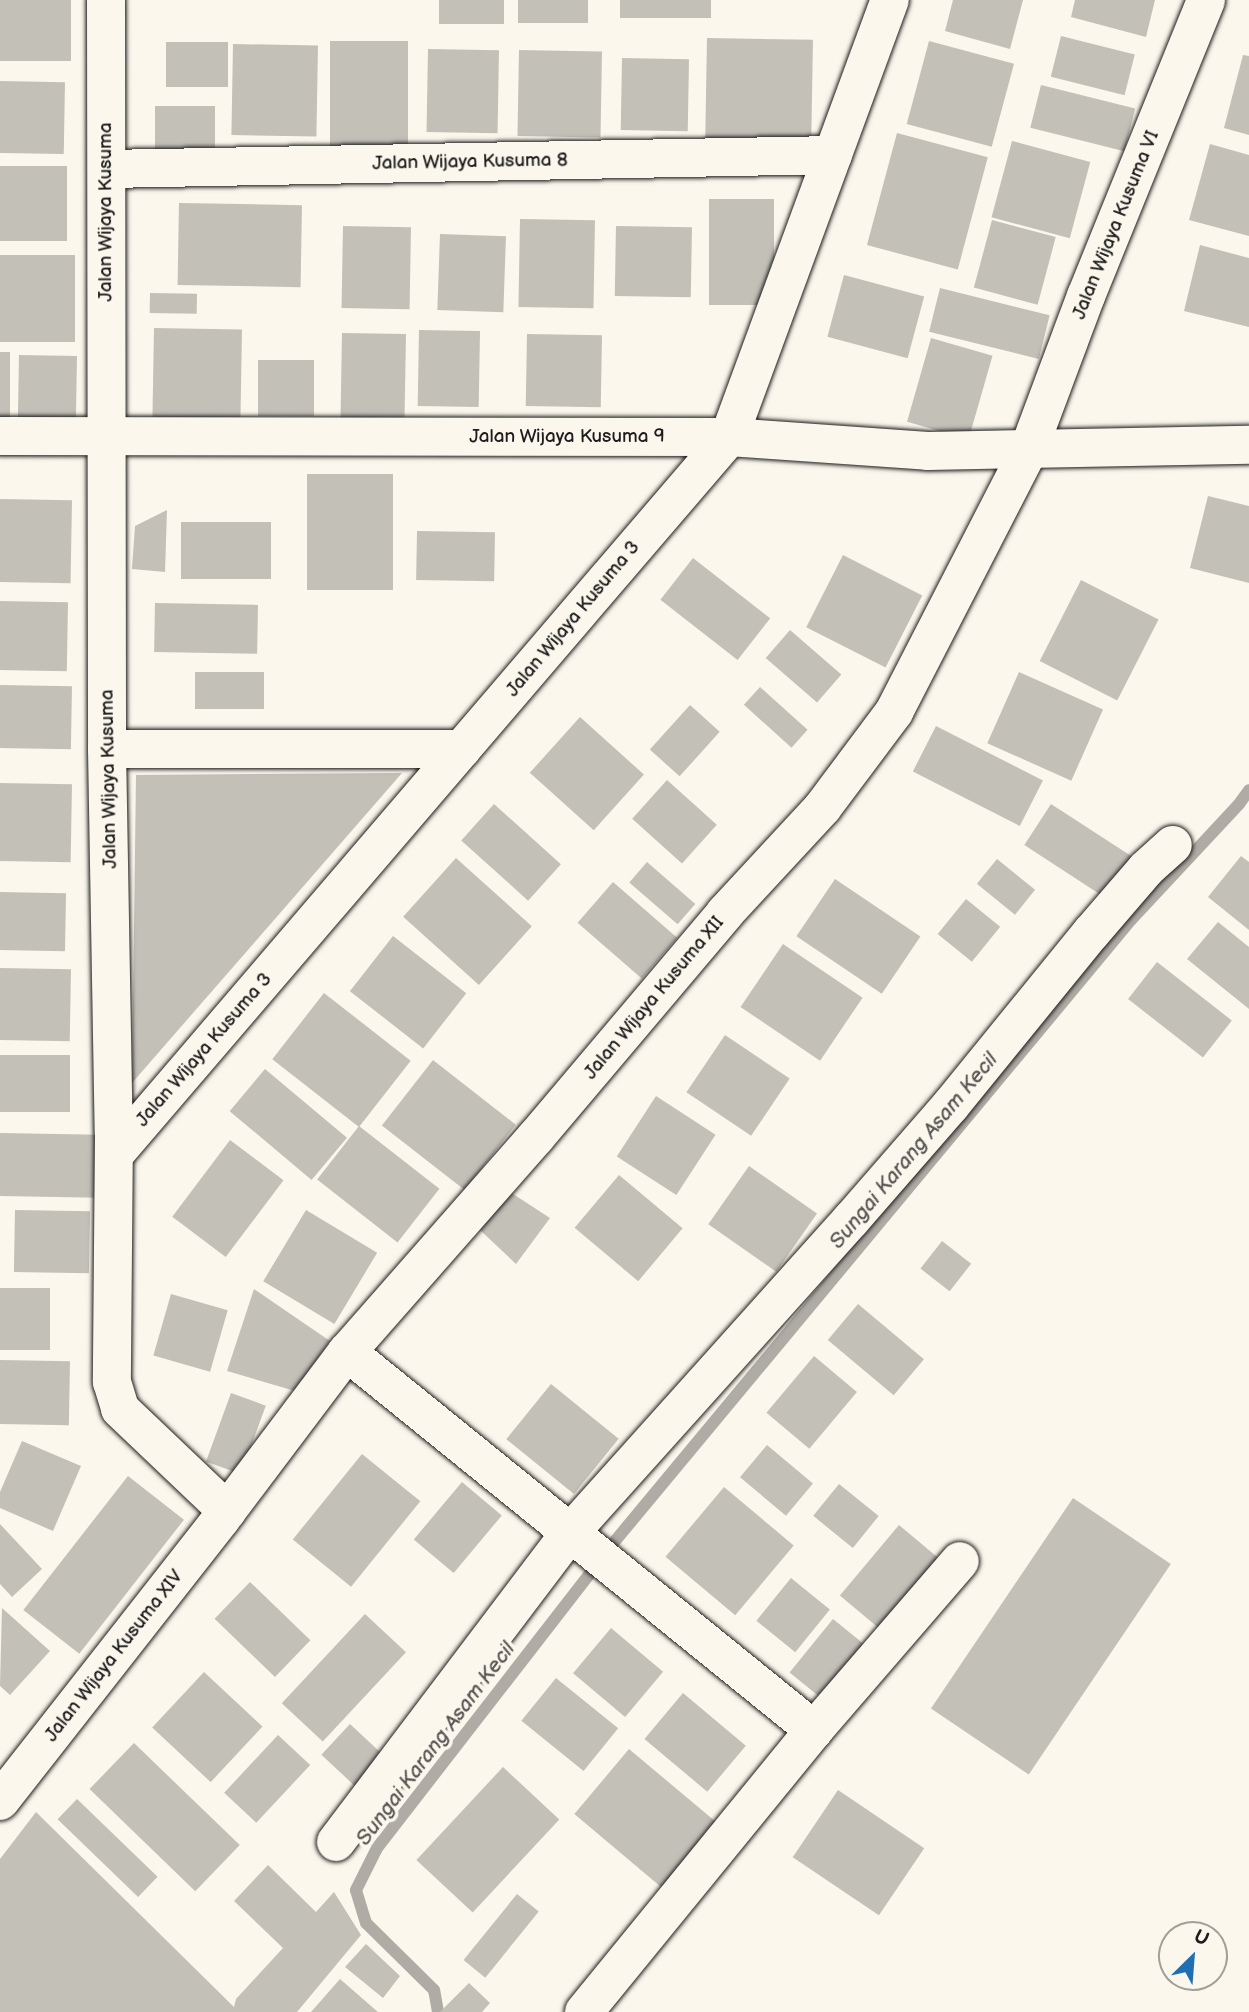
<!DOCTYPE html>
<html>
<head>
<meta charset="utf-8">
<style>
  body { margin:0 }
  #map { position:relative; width:1249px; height:2012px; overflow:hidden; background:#fbf7ec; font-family:"Balsamiq Sans",sans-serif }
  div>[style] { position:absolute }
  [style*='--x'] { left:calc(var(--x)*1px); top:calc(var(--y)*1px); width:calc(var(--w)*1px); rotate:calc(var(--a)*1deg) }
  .stream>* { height:12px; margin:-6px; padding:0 6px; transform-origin:6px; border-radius:6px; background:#afaca5 }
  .building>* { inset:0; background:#c3c0b8; transform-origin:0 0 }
  .roads { filter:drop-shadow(0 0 2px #1c1c1c) drop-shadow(0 0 2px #1c1c1c) }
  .minor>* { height:38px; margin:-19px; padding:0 19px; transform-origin:19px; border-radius:19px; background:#fbf7ec }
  span { translate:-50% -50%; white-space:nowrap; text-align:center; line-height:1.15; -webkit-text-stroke:7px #fbf7ec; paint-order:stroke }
  .street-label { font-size:19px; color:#1c1c1c }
  .water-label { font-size:21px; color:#575653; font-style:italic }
  .north { position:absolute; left:1158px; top:1921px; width:70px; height:70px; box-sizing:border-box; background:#fbf7ec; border:2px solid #a29f99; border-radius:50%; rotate:25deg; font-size:19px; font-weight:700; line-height:28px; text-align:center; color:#1c1c1c }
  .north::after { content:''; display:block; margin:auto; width:24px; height:32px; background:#1f6fb2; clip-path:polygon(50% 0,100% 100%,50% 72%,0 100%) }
</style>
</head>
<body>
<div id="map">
  <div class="stream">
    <i style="--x:615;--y:1541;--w:807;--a:-50.28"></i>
    <i style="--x:1131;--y:920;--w:158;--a:-47"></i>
    <i style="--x:1239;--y:804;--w:17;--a:-54"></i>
    <i style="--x:438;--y:2012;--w:22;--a:-100"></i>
    <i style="--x:434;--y:1990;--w:95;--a:-135.4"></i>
    <i style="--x:366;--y:1923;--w:34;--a:-107"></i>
    <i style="--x:356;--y:1890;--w:47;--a:-63.4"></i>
    <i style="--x:377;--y:1848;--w:352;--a:-52.2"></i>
  </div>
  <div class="building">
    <i style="left:0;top:0;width:71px;height:61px"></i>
    <i style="left:439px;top:0;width:65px;height:24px"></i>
    <i style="left:518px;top:0;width:70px;height:23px"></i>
    <i style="left:620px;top:0;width:91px;height:18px"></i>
    <i style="clip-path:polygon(953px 0,1023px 0,1010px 49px,945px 31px)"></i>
    <i style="clip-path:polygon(1075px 0,1155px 0,1146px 37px,1071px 17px)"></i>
    <i style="left:1061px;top:36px;width:76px;height:42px;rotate:14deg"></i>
    <i style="left:707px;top:38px;width:106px;height:110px;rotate:1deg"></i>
    <i style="left:330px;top:41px;width:78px;height:107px"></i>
    <i style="left:929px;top:41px;width:88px;height:86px;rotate:15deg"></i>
    <i style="left:166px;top:42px;width:62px;height:45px"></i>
    <i style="left:233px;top:44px;width:85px;height:91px;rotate:1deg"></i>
    <i style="left:428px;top:49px;width:71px;height:83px;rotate:1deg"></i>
    <i style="left:519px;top:50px;width:83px;height:86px;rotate:1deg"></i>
    <i style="clip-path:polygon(1243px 55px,1249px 56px,1249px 135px,1224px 128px)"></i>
    <i style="left:622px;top:58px;width:67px;height:72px;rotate:1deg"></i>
    <i style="left:0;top:81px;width:65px;height:72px;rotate:1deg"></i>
    <i style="left:1041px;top:85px;width:97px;height:44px;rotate:14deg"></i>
    <i style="left:155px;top:106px;width:60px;height:45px"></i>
    <i style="left:897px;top:133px;width:94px;height:116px;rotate:15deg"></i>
    <i style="left:1012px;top:141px;width:81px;height:79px;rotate:15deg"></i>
    <i style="clip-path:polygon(1210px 144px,1249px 155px,1249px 236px,1189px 220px)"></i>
    <i style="left:0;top:166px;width:67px;height:75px"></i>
    <i style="left:709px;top:199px;width:65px;height:106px"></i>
    <i style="left:179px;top:203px;width:123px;height:82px;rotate:1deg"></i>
    <i style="left:520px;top:219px;width:75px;height:88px;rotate:1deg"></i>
    <i style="left:992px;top:220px;width:66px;height:70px;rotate:15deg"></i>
    <i style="left:343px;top:226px;width:68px;height:82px;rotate:1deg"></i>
    <i style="left:616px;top:226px;width:76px;height:70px;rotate:1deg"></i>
    <i style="left:440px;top:234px;width:66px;height:76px;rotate:2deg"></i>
    <i style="clip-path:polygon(1200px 245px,1249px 258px,1249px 327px,1184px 311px)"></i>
    <i style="left:0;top:255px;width:75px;height:87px"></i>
    <i style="left:844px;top:275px;width:83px;height:64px;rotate:15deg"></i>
    <i style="left:940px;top:288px;width:113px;height:45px;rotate:14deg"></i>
    <i style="left:150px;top:293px;width:47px;height:20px;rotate:1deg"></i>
    <i style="left:154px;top:328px;width:88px;height:93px;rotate:1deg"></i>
    <i style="left:419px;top:330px;width:61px;height:76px;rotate:1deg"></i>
    <i style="left:342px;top:333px;width:64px;height:89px;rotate:1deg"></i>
    <i style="left:527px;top:334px;width:75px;height:72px;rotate:1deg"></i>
    <i style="left:931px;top:338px;width:64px;height:87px;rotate:16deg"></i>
    <i style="left:0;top:352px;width:10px;height:77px"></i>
    <i style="left:19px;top:355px;width:58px;height:76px;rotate:1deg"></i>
    <i style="left:258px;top:360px;width:56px;height:56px"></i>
    <i style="left:393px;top:474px;width:116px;height:86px;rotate:90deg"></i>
    <i style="clip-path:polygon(1208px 496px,1249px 506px,1249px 583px,1190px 568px)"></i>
    <i style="left:0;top:499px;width:72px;height:83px;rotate:1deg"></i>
    <i style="clip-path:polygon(167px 510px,165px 572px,132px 569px,135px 526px)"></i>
    <i style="left:181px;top:522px;width:90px;height:57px"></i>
    <i style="left:417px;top:531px;width:78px;height:49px;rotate:1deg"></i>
    <i style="left:843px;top:555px;width:89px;height:81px;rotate:27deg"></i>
    <i style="left:693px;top:558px;width:98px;height:53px;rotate:38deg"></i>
    <i style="left:1081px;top:580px;width:87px;height:91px;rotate:27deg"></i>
    <i style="left:0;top:601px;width:68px;height:69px;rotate:1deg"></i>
    <i style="left:155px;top:603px;width:103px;height:49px;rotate:1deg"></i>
    <i style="left:790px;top:630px;width:68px;height:37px;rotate:41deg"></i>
    <i style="left:195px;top:672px;width:69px;height:37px"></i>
    <i style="left:1019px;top:672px;width:92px;height:78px;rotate:24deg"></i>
    <i style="left:0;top:685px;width:72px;height:63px;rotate:1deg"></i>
    <i style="left:760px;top:687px;width:64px;height:24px;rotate:42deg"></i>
    <i style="left:690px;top:705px;width:40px;height:60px;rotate:42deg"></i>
    <i style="left:580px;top:717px;width:86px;height:75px;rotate:42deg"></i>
    <i style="left:936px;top:726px;width:120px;height:51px;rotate:27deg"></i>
    <i style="clip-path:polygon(402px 773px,132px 1083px,136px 775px)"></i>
    <i style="left:667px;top:780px;width:67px;height:52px;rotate:42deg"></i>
    <i style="left:0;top:783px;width:72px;height:78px;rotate:1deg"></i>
    <i style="left:494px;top:804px;width:90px;height:49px;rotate:42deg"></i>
    <i style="left:1051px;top:804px;width:102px;height:49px;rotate:33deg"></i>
    <i style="clip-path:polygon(1241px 856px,1249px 862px,1249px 930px,1208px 897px)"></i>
    <i style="left:456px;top:858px;width:102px;height:79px;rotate:42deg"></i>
    <i style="left:997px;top:859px;width:49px;height:32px;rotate:39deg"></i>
    <i style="left:647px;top:862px;width:64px;height:27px;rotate:41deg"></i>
    <i style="left:835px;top:879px;width:103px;height:69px;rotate:34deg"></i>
    <i style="left:613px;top:882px;width:85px;height:54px;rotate:41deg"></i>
    <i style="left:0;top:892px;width:66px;height:58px;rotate:1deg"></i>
    <i style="left:966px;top:899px;width:44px;height:45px;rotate:39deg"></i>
    <i style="clip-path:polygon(1218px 922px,1249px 947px,1249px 1009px,1187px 959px)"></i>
    <i style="left:393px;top:936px;width:93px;height:70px;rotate:38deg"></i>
    <i style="left:783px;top:944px;width:96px;height:76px;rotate:34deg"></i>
    <i style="left:1157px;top:962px;width:95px;height:47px;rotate:38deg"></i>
    <i style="left:0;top:968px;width:71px;height:72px;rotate:1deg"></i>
    <i style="left:324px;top:993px;width:110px;height:84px;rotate:38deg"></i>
    <i style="left:725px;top:1035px;width:78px;height:69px;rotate:34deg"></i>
    <i style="left:0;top:1055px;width:70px;height:57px"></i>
    <i style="left:433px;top:1060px;width:105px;height:83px;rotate:38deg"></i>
    <i style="left:265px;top:1069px;width:107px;height:55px;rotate:40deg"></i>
    <i style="left:656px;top:1096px;width:71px;height:72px;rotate:33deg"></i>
    <i style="left:359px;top:1126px;width:102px;height:68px;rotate:38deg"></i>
    <i style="left:0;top:1133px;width:99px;height:63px;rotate:1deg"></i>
    <i style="left:230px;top:1140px;width:67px;height:96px;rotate:37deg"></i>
    <i style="left:749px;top:1166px;width:83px;height:71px;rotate:35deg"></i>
    <i style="left:619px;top:1175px;width:83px;height:69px;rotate:40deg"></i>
    <i style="clip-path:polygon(510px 1192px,550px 1218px,516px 1264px,480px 1230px)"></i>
    <i style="left:15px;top:1210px;width:75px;height:62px;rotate:1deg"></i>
    <i style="left:306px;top:1210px;width:83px;height:83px;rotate:31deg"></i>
    <i style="left:942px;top:1241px;width:37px;height:35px;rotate:38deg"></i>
    <i style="left:0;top:1288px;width:50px;height:62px"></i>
    <i style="clip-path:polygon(254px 1289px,330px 1341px,295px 1391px,227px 1371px)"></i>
    <i style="left:171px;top:1294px;width:59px;height:64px;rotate:16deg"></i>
    <i style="left:858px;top:1304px;width:86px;height:47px;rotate:40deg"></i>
    <i style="left:814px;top:1356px;width:56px;height:74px;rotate:40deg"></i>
    <i style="left:0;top:1360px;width:70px;height:64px;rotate:1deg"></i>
    <i style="left:551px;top:1384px;width:87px;height:71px;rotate:39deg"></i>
    <i style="left:231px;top:1393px;width:37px;height:73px;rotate:20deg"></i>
    <i style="clip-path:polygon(22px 1441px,81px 1466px,53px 1531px,0 1508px,0 1492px)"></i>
    <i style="left:767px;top:1445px;width:60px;height:42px;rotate:40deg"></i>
    <i style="left:362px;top:1454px;width:75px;height:110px;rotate:39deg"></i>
    <i style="left:128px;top:1476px;width:71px;height:170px;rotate:38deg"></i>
    <i style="left:462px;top:1482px;width:52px;height:75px;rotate:40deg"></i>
    <i style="left:839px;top:1484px;width:51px;height:41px;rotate:39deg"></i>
    <i style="left:724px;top:1487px;width:91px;height:91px;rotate:40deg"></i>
    <i style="left:1073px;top:1498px;width:118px;height:254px;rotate:34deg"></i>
    <i style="clip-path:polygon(0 1524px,42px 1569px,12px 1597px,0 1584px)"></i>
    <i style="left:899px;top:1525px;width:60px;height:92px;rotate:40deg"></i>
    <i style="left:791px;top:1578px;width:50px;height:55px;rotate:39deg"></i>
    <i style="left:250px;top:1582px;width:84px;height:51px;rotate:44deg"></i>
    <i style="clip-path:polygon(2px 1608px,50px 1651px,10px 1695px,0 1686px)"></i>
    <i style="left:365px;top:1614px;width:56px;height:122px;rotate:43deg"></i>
    <i style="left:833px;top:1619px;width:44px;height:69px;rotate:39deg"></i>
    <i style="left:611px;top:1628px;width:68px;height:59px;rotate:40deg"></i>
    <i style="left:204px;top:1672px;width:80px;height:76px;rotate:43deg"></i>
    <i style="left:556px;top:1678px;width:80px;height:55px;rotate:39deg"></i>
    <i style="left:683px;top:1693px;width:82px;height:60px;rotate:40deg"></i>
    <i style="left:350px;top:1724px;width:49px;height:42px;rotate:43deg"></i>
    <i style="left:278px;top:1735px;width:44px;height:79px;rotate:43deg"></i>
    <i style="left:134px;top:1743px;width:147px;height:64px;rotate:44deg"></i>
    <i style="left:629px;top:1749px;width:114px;height:85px;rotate:40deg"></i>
    <i style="left:503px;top:1767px;width:77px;height:127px;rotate:43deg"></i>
    <i style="left:838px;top:1790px;width:104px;height:81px;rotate:34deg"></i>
    <i style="left:77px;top:1799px;width:112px;height:28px;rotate:44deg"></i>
    <i style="clip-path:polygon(36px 1812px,234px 2007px,236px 1999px,283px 1948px,234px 1901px,268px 1865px,316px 1912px,334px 1892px,361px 1935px,297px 2012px,0 2012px,0 1859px)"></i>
    <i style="left:517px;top:1894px;width:28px;height:85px;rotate:39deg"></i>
    <i style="clip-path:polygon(366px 1944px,400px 1976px,383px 1998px,345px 1967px)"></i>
    <i style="clip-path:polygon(340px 1979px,378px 2012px,311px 2012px)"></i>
    <i style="clip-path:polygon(469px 1983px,490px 2003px,482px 2012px,440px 2012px)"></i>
  </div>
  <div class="roads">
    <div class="minor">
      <i style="--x:106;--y:0;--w:749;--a:89.92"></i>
      <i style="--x:107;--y:749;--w:384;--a:89"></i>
      <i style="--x:114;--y:1133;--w:249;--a:90.5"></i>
      <i style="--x:112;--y:1382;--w:28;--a:73"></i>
      <i style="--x:120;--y:1409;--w:148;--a:43.6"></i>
      <i style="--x:107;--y:169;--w:726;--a:-1.1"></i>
      <i style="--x:0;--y:436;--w:729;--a:0.08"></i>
      <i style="--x:729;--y:437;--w:199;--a:4"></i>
      <i style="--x:928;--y:451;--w:321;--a:-1.1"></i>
      <i style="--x:107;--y:749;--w:355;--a:0"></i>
      <i style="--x:114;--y:1155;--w:945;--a:-49.42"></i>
      <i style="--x:729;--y:437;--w:466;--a:-69.8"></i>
      <i style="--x:347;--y:1352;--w:601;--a:38.99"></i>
      <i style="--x:0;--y:1801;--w:358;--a:-51.9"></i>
      <i style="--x:221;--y:1519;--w:209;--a:-53"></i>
      <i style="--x:347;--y:1352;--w:286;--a:-48.7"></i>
      <i style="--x:536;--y:1137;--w:293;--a:-49.8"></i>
      <i style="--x:725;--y:913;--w:144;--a:-47.2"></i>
      <i style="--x:823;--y:807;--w:119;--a:-53.2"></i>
      <i style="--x:894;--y:712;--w:293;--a:-62.8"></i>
      <i style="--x:1028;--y:451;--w:165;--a:-69.5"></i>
      <i style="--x:1086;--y:296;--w:319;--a:-67.9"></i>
      <i style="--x:336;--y:1842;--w:388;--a:-52.9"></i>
      <i style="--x:570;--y:1533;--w:421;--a:-48.1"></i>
      <i style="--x:851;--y:1220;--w:152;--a:-49"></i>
      <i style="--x:951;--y:1105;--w:222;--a:-50.9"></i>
      <i style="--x:1091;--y:933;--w:84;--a:-49.3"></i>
      <i style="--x:1146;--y:869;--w:36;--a:-42"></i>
      <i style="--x:584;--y:2012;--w:364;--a:-50.8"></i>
      <i style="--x:814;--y:1730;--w:223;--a:-49.2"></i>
    </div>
  </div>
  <div class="street-label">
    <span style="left:470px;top:162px;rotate:-1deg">Jalan Wijaya Kusuma 8</span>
    <span style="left:106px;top:212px;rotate:-90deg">Jalan Wijaya Kusuma</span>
    <span style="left:1116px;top:225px;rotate:-68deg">Jalan Wijaya Kusuma VI</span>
    <span style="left:567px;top:437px">Jalan Wijaya Kusuma 9</span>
    <span style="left:573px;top:619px;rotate:-50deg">Jalan Wijaya Kusuma 3</span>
    <span style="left:109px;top:779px;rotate:-91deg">Jalan Wijaya Kusuma</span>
    <span style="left:654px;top:998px;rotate:-50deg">Jalan Wijaya Kusuma XII</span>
    <span style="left:204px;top:1050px;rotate:-49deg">Jalan Wijaya Kusuma 3</span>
    <span style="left:114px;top:1656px;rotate:-52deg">Jalan Wijaya Kusuma XIV</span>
  </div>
  <div class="water-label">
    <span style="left:914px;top:1151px;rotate:-50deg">Sungai Karang Asam Kecil</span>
    <span style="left:436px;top:1744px;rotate:-53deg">Sungai Karang Asam Kecil</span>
  </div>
  <div class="north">U</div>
</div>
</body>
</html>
